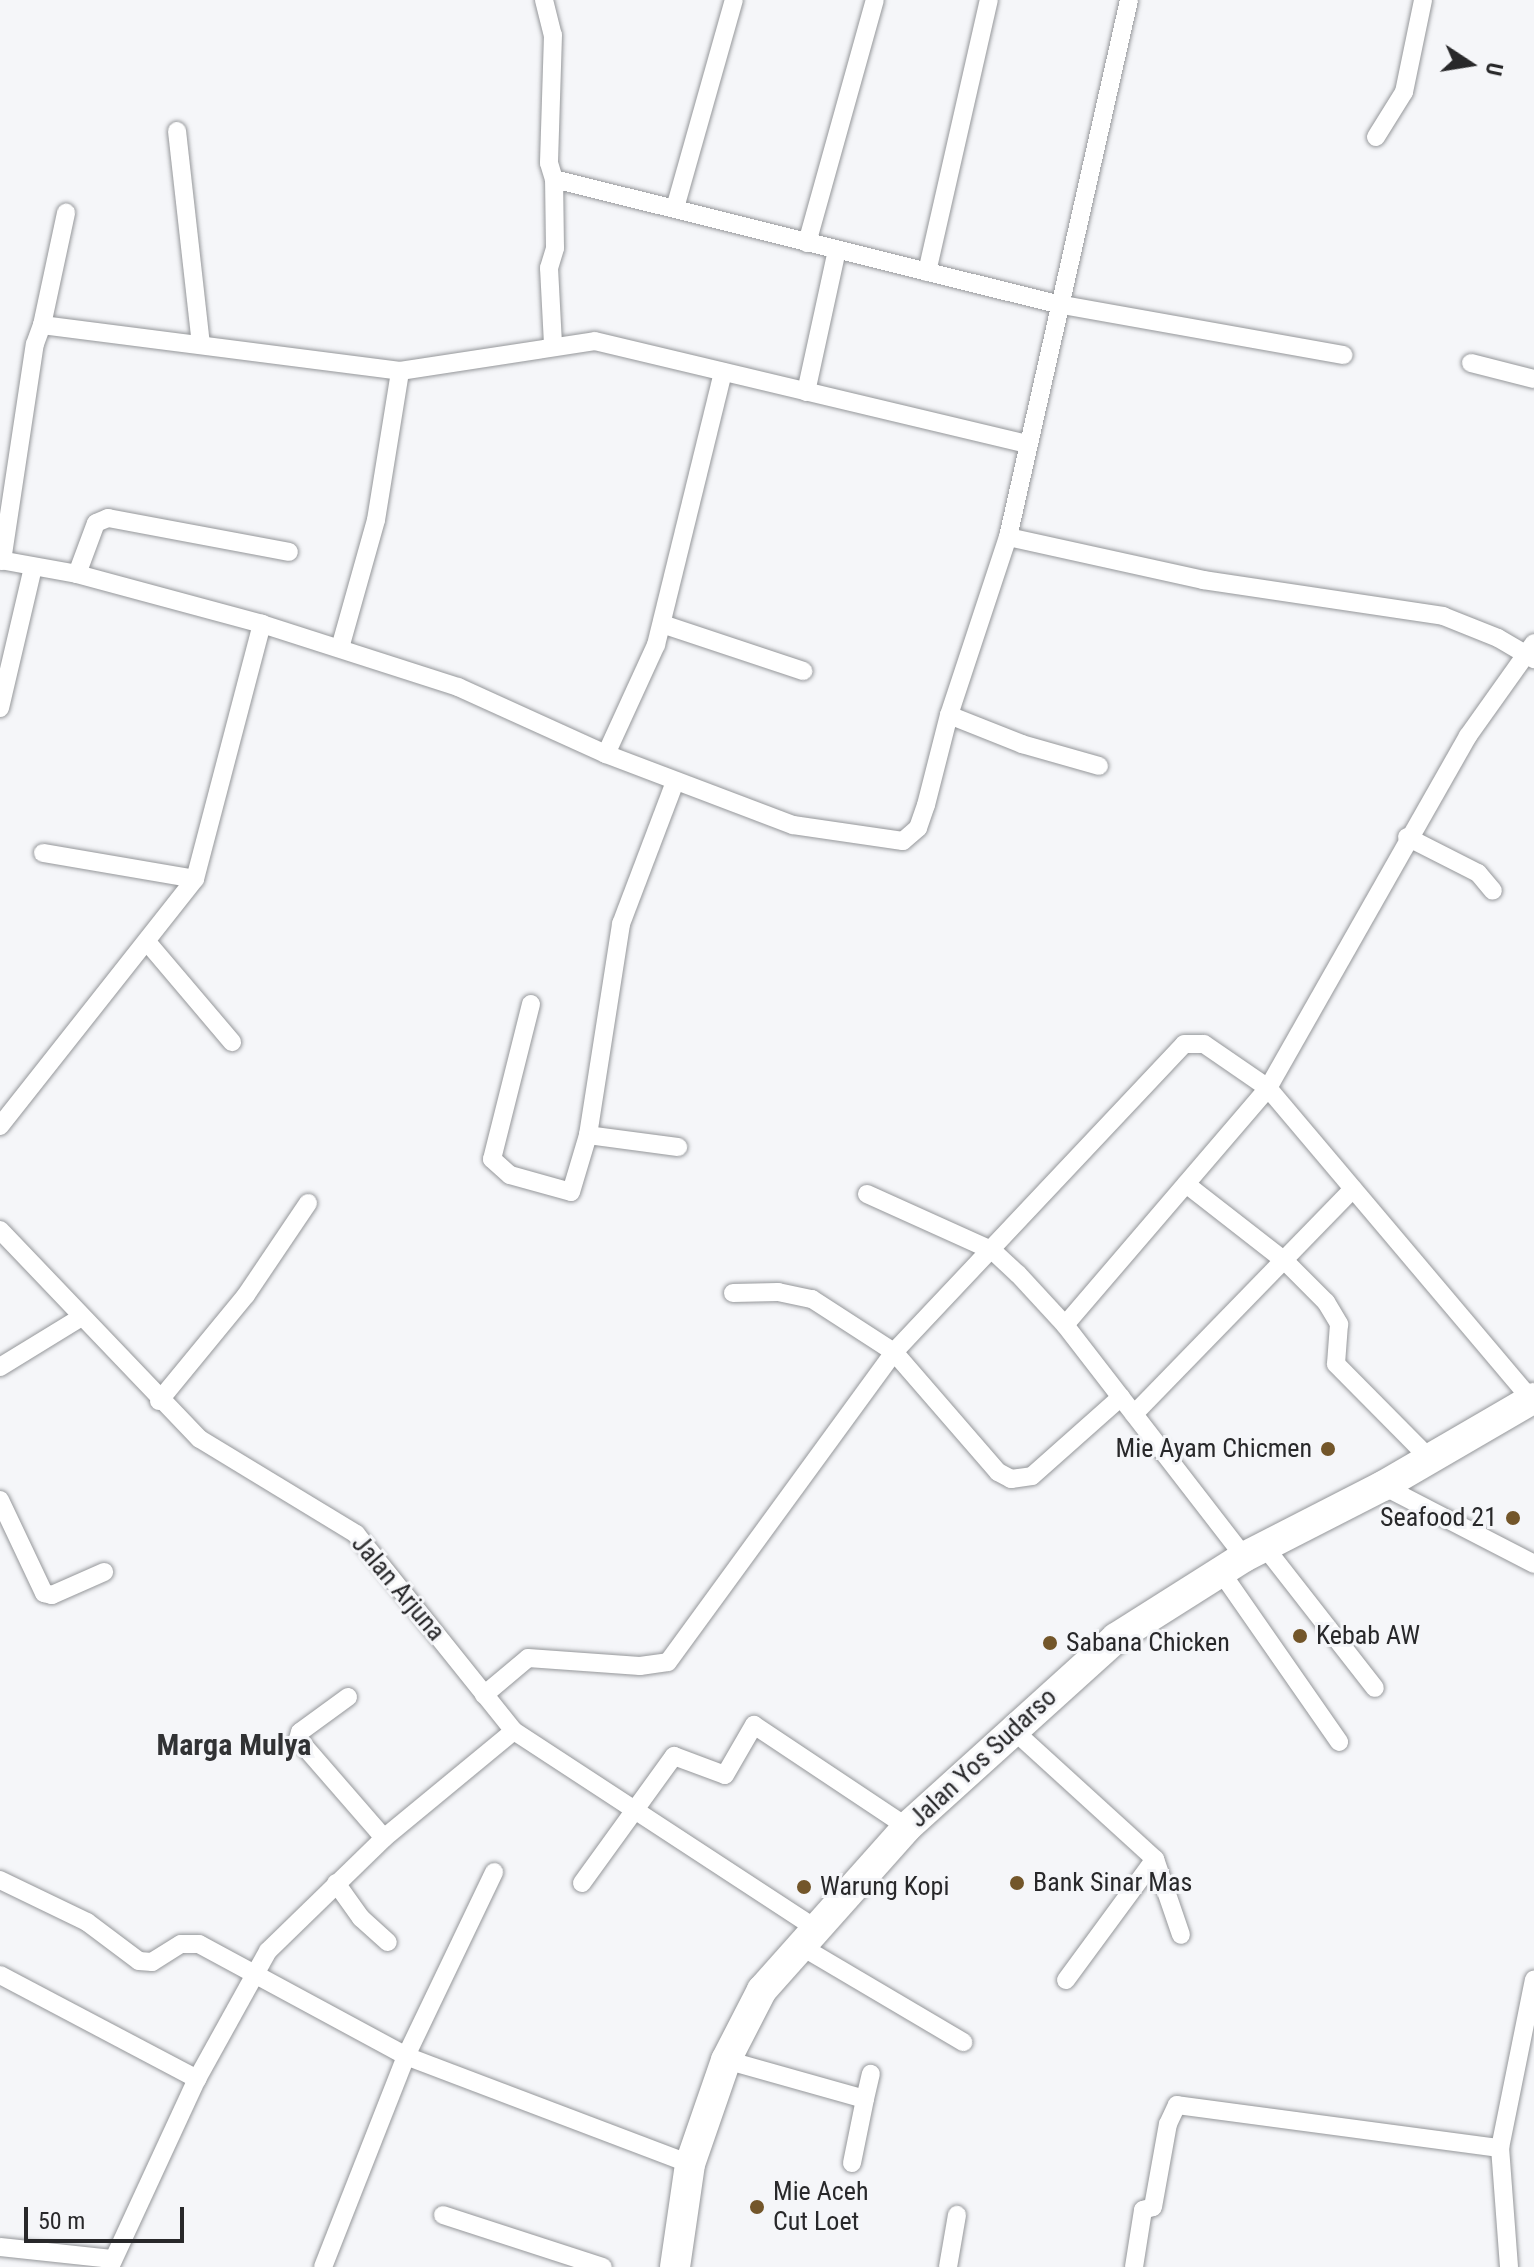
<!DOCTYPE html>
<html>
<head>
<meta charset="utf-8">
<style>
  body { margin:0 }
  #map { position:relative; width:1534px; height:2267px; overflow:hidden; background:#f5f6f9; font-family:"Roboto Condensed",sans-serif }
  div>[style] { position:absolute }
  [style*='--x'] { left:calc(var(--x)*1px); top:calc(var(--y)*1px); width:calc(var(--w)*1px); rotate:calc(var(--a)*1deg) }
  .roads { filter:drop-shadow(0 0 2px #95979a) drop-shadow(0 0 2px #95979a) }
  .minor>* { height:18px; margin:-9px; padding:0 9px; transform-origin:9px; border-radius:9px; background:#fff }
  .trunk>* { height:30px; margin:-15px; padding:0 15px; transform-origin:15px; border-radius:15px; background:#fff }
  .dots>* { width:22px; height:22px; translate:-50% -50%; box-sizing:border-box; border:4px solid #f5f6f9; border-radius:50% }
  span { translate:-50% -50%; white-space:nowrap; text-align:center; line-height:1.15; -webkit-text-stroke:6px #f5f6f9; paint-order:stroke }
  .poi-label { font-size:26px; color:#28282a }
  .right { translate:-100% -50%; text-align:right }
  .left { translate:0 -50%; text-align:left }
  .street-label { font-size:26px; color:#28282a }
  .quarter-label { font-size:30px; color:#313234; font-weight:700 }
  .north { position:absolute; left:1430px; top:24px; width:80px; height:80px; -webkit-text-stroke:6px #f5f6f9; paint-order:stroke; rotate:102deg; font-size:22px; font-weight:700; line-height:32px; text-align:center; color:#28282a }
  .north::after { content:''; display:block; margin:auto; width:28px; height:36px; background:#28282a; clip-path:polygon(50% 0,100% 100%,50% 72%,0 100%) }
  .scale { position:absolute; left:24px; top:2207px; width:160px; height:36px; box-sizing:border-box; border:4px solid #28282a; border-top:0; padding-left:10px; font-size:24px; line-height:28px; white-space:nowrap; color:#28282a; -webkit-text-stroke:6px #f5f6f9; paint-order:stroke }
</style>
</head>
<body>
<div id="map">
  <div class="roads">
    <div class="minor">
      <i style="--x:544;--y:0;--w:36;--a:76"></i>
      <i style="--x:553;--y:35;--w:128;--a:91.8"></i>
      <i style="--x:549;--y:163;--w:17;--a:73"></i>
      <i style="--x:554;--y:179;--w:518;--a:13.96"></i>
      <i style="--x:1057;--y:304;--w:291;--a:10.1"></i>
      <i style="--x:177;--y:131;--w:215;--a:83.6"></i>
      <i style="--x:1376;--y:137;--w:53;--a:-58.1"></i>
      <i style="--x:1404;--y:92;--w:94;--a:-78.3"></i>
      <i style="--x:675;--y:208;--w:216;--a:-74.2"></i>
      <i style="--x:807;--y:243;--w:252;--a:-74.4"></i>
      <i style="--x:927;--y:272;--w:279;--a:-77.2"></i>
      <i style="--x:42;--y:325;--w:115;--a:-77.9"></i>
      <i style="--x:553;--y:344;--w:76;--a:-93"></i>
      <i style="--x:549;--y:268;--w:21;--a:-73"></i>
      <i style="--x:555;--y:248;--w:69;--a:-90.8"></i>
      <i style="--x:1471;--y:363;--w:65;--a:14.3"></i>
      <i style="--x:806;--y:392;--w:145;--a:-77.7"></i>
      <i style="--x:1008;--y:537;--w:200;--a:12.4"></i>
      <i style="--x:1203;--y:580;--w:243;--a:8.5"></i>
      <i style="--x:1443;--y:616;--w:59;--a:21.8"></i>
      <i style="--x:1498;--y:638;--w:42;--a:30.3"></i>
      <i style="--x:0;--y:560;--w:78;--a:10.3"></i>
      <i style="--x:77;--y:574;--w:192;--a:15.1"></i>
      <i style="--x:262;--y:624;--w:206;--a:17.8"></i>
      <i style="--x:458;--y:687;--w:162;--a:24.4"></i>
      <i style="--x:606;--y:754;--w:200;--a:20.8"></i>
      <i style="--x:793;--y:825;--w:111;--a:8.3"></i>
      <i style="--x:903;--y:841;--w:20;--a:-41"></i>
      <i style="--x:918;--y:828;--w:24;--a:-71"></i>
      <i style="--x:926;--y:805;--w:93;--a:-75.7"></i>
      <i style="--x:949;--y:715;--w:188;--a:-71.7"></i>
      <i style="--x:1008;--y:537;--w:550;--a:-77.3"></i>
      <i style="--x:2;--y:561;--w:219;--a:-81.4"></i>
      <i style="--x:35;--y:344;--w:20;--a:-70"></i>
      <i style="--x:42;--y:325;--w:361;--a:7.3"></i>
      <i style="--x:400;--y:371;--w:197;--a:-8.7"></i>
      <i style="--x:595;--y:341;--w:445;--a:13.4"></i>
      <i style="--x:77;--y:574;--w:54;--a:-69.6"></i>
      <i style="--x:96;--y:523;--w:13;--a:-23"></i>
      <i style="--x:108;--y:518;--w:184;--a:10.6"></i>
      <i style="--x:662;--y:624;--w:149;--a:18.4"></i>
      <i style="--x:340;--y:648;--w:133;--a:-74.3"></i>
      <i style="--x:376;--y:520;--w:151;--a:-80.8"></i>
      <i style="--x:0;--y:708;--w:145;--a:-76.8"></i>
      <i style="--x:949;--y:715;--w:79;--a:21.7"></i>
      <i style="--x:1022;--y:744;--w:80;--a:15.9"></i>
      <i style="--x:606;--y:754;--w:120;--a:-65.4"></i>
      <i style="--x:656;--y:645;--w:281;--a:-76.2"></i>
      <i style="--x:1407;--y:837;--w:80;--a:26.9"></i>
      <i style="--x:1478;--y:873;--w:23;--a:50"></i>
      <i style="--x:43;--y:853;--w:154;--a:9.7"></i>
      <i style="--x:148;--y:943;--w:130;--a:49.7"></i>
      <i style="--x:531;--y:1004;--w:160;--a:104.1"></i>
      <i style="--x:492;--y:1159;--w:24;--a:42"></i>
      <i style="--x:510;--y:1175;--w:63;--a:15.6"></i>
      <i style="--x:571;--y:1192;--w:59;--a:-73.4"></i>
      <i style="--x:588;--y:1135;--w:214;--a:-81.1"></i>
      <i style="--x:621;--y:924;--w:152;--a:-69.2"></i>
      <i style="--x:0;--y:1126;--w:315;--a:-51.7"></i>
      <i style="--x:195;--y:879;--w:264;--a:-75.3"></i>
      <i style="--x:588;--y:1135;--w:91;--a:7.6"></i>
      <i style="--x:1186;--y:1184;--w:125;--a:37.9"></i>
      <i style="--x:1285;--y:1261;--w:58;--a:45"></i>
      <i style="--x:1326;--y:1302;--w:26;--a:59"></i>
      <i style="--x:1339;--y:1324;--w:40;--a:94.3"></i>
      <i style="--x:1336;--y:1364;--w:134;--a:45.3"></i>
      <i style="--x:867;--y:1194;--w:138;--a:24.3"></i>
      <i style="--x:993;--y:1251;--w:34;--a:43"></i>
      <i style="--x:1018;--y:1274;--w:69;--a:47.3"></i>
      <i style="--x:1065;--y:1325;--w:293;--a:52.3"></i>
      <i style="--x:0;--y:1230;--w:289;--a:46.3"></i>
      <i style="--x:200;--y:1439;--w:183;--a:31.3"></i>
      <i style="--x:356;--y:1534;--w:253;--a:51.3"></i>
      <i style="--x:514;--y:1731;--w:358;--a:33.2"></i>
      <i style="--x:733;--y:1293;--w:45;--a:-1.3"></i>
      <i style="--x:778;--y:1292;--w:35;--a:12"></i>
      <i style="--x:812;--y:1299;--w:98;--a:32.9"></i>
      <i style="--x:894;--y:1352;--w:159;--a:49.1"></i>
      <i style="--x:998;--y:1472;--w:15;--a:28"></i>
      <i style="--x:1011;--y:1479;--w:21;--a:-8"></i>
      <i style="--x:1032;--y:1476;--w:119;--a:-41.6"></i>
      <i style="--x:1065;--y:1325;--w:312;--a:-49.4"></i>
      <i style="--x:1268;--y:1088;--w:405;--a:-60.4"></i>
      <i style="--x:1468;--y:736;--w:114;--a:-54.6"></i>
      <i style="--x:0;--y:1367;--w:94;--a:-31.5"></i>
      <i style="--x:159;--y:1401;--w:137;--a:-50.6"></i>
      <i style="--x:246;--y:1295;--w:111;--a:-56"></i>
      <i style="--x:1134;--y:1414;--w:314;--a:-45.8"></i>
      <i style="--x:1383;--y:1486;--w:170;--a:27.3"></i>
      <i style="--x:0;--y:1500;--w:103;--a:64.7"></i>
      <i style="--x:44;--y:1593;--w:8;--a:14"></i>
      <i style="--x:52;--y:1595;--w:57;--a:-23.9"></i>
      <i style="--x:1264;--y:1546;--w:180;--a:52"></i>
      <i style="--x:1221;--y:1572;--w:207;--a:55.2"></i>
      <i style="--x:484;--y:1695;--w:57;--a:-40.1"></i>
      <i style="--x:528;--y:1658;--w:112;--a:4.1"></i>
      <i style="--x:640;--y:1666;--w:28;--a:-8"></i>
      <i style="--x:668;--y:1662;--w:384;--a:-53.9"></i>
      <i style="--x:894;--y:1352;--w:423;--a:-46.7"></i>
      <i style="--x:1184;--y:1044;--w:20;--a:0"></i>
      <i style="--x:1204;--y:1044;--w:78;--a:34.5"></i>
      <i style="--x:1268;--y:1088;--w:409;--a:49.8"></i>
      <i style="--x:348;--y:1697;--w:59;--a:143.9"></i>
      <i style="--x:300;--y:1732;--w:7;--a:106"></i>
      <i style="--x:298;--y:1739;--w:131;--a:49"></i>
      <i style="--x:1011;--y:1728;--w:195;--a:42.3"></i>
      <i style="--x:1155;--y:1859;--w:80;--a:71.1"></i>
      <i style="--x:0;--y:1880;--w:97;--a:25.8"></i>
      <i style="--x:87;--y:1922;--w:65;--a:36.9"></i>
      <i style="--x:139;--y:1961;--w:13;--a:4"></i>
      <i style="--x:152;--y:1962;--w:34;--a:-32"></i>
      <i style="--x:181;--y:1944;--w:18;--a:0"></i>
      <i style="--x:199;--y:1944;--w:235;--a:28.4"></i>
      <i style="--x:406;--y:2056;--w:304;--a:20.8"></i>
      <i style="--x:336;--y:1883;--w:43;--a:54.5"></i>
      <i style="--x:361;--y:1918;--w:36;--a:42"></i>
      <i style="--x:582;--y:1883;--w:157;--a:-54.1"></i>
      <i style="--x:674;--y:1756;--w:54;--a:20.4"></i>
      <i style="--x:725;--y:1775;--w:58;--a:-59.9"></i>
      <i style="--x:754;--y:1725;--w:184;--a:33.7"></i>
      <i style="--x:799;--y:1945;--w:191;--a:30.6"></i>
      <i style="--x:0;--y:1975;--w:223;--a:27.8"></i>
      <i style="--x:1066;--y:1980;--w:150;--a:-53.7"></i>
      <i style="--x:726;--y:2060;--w:144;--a:15.7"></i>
      <i style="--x:865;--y:2099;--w:26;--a:-77"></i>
      <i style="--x:852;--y:2163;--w:65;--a:-78.5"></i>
      <i style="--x:443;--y:2215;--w:168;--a:18"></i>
      <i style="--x:0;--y:2247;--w:113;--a:6.1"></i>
      <i style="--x:110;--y:2267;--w:207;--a:-65.2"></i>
      <i style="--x:197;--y:2079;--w:146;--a:-61"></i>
      <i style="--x:268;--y:1951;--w:162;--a:-44.2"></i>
      <i style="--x:384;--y:1838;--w:168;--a:-39.5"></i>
      <i style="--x:323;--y:2267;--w:227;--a:-68.5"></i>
      <i style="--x:406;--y:2056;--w:204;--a:-64.4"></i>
      <i style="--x:948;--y:2267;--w:53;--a:-80.2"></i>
      <i style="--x:1134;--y:2267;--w:58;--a:-81"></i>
      <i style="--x:1143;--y:2210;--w:10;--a:-17"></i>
      <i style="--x:1153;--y:2207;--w:84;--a:-79.8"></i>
      <i style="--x:1168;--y:2124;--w:21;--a:-65"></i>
      <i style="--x:1177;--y:2105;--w:326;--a:7.6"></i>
      <i style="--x:1509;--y:2267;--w:119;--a:-94.3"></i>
      <i style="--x:1500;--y:2148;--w:172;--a:-78.6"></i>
    </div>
    <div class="trunk">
      <i style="--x:675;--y:2267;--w:104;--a:-81.7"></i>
      <i style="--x:690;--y:2164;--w:110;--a:-70.9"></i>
      <i style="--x:726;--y:2060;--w:79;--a:-62.8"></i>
      <i style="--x:762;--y:1990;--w:218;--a:-48.3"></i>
      <i style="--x:907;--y:1827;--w:282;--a:-42.1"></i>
      <i style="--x:1116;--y:1638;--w:151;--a:-32.3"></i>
      <i style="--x:1244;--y:1557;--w:156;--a:-27.1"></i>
      <i style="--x:1383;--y:1486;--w:175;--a:-30.2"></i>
    </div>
  </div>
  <div class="dots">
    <i style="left:1328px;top:1449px;background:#73562a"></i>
    <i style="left:1513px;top:1518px;background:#73562a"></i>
    <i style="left:1300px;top:1636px;background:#73562a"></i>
    <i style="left:1050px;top:1643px;background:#73562a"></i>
    <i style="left:1017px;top:1883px;background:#73562a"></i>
    <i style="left:804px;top:1887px;background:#73562a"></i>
    <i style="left:757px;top:2207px;background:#73562a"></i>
  </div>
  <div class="poi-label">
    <span class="right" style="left:1312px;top:1449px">Mie Ayam Chicmen</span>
    <span class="right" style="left:1497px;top:1518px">Seafood 21</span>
    <span class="left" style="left:1316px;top:1636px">Kebab AW</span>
    <span class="left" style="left:1066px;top:1643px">Sabana Chicken</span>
    <span class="left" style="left:1033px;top:1883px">Bank Sinar Mas</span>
    <span class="left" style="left:820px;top:1887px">Warung Kopi</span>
    <span class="left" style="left:773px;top:2207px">Mie Aceh<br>Cut Loet</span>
  </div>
  <div class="street-label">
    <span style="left:398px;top:1588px;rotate:50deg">Jalan Arjuna</span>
    <span style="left:983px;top:1758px;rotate:-43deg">Jalan Yos Sudarso</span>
  </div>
  <div class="quarter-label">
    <span style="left:234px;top:1745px">Marga Mulya</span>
  </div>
  <div class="north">U</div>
  <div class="scale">50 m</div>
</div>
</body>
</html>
